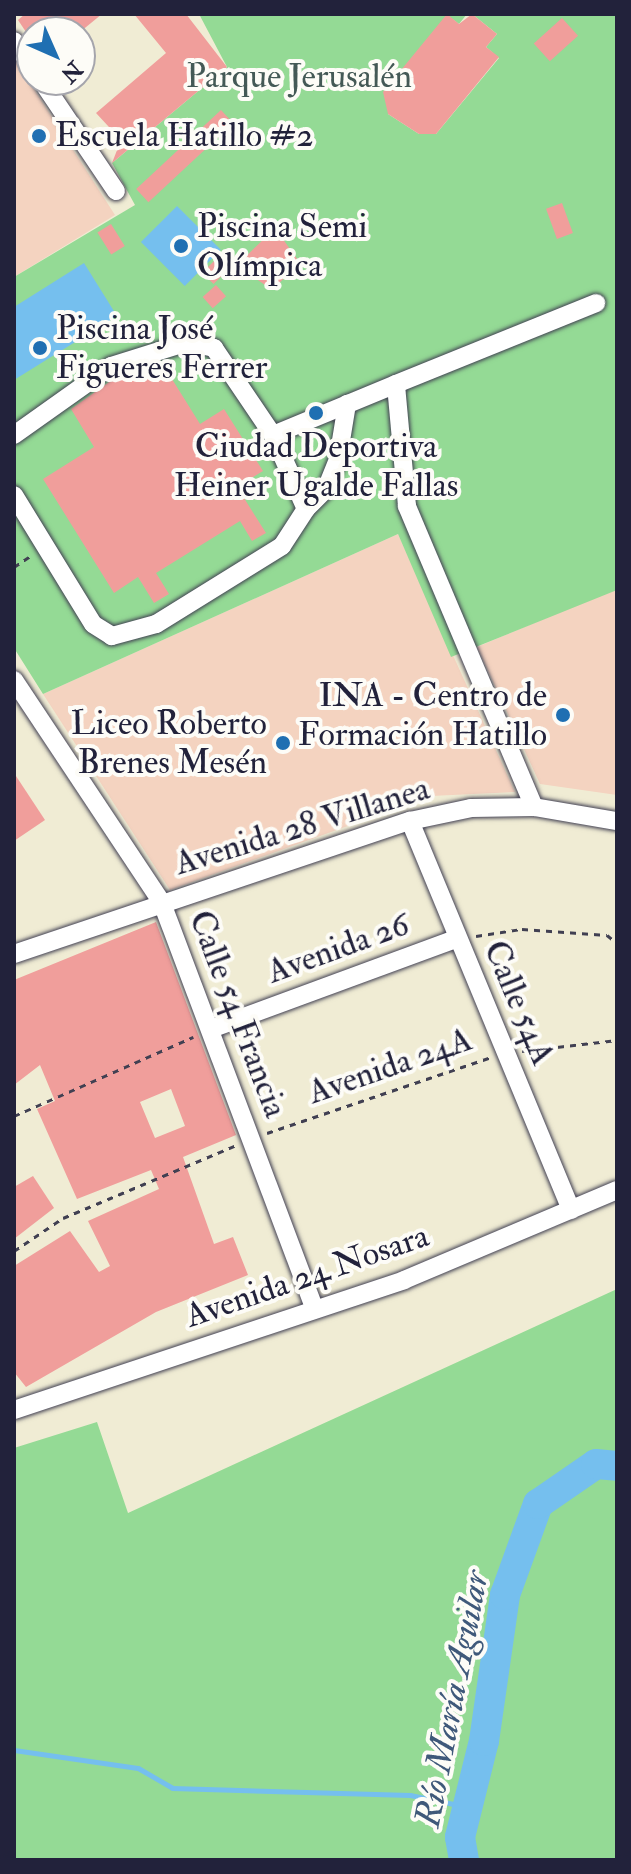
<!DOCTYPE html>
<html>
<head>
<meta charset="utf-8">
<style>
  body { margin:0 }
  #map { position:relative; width:631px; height:1874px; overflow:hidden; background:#f0ecd4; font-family:"IM FELL Double Pica",serif }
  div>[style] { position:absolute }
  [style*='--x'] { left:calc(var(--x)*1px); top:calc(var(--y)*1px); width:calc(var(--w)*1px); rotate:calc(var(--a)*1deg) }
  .built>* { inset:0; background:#f4d3c0 }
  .green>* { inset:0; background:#94da95 }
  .water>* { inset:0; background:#75bfee; transform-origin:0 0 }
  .stream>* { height:5px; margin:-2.5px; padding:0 2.5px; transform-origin:2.5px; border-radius:2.5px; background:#75bfee }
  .river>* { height:30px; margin:-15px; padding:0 15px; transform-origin:15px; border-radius:15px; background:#75bfee }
  .building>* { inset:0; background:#f09e9b; transform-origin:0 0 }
  .path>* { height:3px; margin-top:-1.5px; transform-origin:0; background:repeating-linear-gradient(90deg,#414052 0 6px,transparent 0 12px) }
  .roads { filter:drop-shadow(0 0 2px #414052) drop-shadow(0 0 2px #414052) }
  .minor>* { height:18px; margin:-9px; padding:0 9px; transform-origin:9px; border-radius:9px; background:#fff }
  .dots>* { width:22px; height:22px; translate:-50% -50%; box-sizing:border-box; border:4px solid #fdfcf7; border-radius:50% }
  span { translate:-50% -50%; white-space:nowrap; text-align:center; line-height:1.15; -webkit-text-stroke:8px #fdfcf7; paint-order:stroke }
  .park-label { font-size:34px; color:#445956 }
  .poi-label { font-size:34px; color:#22223b }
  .left { translate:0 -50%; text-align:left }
  .right { translate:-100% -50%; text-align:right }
  .street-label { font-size:34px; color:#22223b }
  .water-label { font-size:36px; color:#3f597a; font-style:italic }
  .frame { position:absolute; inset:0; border:16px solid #22223b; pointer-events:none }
  .north { position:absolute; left:16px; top:16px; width:80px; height:80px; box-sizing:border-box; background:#fdfcf7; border:2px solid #a5a5ac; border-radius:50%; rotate:135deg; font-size:22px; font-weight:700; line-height:32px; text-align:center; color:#22223b }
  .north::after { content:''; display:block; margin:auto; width:28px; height:36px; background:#1f6fb2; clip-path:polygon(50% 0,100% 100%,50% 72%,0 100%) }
</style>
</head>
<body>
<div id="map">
  <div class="built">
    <i style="clip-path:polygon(14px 58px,115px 215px,14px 277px)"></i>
    <i style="clip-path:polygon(398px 534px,515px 792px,431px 796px,170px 890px,43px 694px)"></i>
    <i style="clip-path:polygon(617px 588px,617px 795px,540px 784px,477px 647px)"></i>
  </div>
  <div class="green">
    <i style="clip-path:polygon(199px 14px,467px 14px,459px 24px,447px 15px,388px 114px,419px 134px,436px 134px,499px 58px,486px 47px,497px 34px,472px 14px,617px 14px,617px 590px,451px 657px,398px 534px,43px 694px,14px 648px,14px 277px,135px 205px,112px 163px,227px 67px)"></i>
    <i style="clip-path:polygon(617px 1289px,617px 1860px,14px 1860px,14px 1448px,97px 1422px,128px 1513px)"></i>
  </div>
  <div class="water">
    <i style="left:177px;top:206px;width:62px;height:51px;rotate:45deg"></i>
    <i style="clip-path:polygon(84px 263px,117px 316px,14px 380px,14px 307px)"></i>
  </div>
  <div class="stream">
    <i style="--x:14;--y:1750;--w:125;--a:8.3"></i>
    <i style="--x:138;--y:1768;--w:39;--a:30"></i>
    <i style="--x:172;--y:1788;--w:238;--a:1.7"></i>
    <i style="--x:410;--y:1795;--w:59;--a:11.7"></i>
  </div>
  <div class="river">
    <i style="--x:464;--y:1860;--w:23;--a:-100"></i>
    <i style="--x:460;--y:1837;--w:99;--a:-76"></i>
    <i style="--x:484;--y:1741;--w:148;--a:-81.8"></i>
    <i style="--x:505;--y:1595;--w:97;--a:-70.1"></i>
    <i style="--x:538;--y:1504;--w:70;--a:-34.6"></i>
    <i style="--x:596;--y:1464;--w:21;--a:5"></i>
  </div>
  <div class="building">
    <i style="clip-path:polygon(25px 14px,102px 14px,80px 32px,26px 32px,18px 20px)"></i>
    <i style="clip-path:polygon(134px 14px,186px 14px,227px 67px,112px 163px,121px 140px,96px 113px,166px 53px)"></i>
    <i style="clip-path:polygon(447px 14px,459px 24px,472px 14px,497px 34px,486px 47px,499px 57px,436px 134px,419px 134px,388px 114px,383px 92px)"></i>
    <i style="left:562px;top:18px;width:24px;height:38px;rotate:48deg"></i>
    <i style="left:221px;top:110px;width:18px;height:116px;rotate:47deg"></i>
    <i style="left:562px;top:203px;width:32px;height:17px;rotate:70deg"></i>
    <i style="left:111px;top:224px;width:26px;height:16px;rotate:58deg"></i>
    <i style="clip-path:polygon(275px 228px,300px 263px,272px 290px,237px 265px)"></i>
    <i style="left:215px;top:260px;width:16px;height:18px;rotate:45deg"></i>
    <i style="left:216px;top:285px;width:15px;height:18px;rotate:48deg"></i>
    <i style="clip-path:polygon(162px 363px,200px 424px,224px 409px,263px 471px,237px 487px,266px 533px,252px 541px,240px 521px,156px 573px,169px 594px,154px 603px,138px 577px,114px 593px,43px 479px,94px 447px,71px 409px,116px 377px)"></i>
    <i style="clip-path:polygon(14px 773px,45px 820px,14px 841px)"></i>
    <i style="clip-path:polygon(evenodd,156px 922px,236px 1135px,183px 1157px,214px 1244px,233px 1237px,248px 1275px,156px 1312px,26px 1387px,14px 1372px,14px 1266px,70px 1231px,99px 1272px,110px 1266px,88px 1221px,159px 1189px,151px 1170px,77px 1199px,37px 1109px,55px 1101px,40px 1065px,14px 1085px,14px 980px,156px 922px,171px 1089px,185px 1126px,155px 1138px,140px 1102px,171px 1089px)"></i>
    <i style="clip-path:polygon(33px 1176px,54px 1208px,14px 1239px,14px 1187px)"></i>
  </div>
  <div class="path">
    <i style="--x:14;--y:567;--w:22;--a:-34"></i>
    <i style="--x:476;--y:936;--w:47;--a:-8.7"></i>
    <i style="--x:522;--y:929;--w:85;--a:4"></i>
    <i style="--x:607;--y:935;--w:13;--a:39"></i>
    <i style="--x:522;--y:1051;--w:96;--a:-6.6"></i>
    <i style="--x:14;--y:1116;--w:196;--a:-23.8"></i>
    <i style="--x:267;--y:1133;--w:237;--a:-18.7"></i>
    <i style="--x:14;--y:1251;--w:59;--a:-34"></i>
    <i style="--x:63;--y:1218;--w:186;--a:-22.8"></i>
  </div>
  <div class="roads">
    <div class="minor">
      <i style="--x:14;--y:41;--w:32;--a:55"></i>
      <i style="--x:41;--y:80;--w:134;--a:56"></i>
      <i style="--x:14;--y:435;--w:119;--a:-35.4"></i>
      <i style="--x:111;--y:366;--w:81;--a:-17.3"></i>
      <i style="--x:188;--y:342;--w:27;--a:13"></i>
      <i style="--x:214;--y:348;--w:105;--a:55.9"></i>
      <i style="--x:273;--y:435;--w:81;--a:66"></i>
      <i style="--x:306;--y:509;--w:44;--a:123"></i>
      <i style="--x:282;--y:546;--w:148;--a:148.2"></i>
      <i style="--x:156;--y:624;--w:46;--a:164.7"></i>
      <i style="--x:112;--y:636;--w:22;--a:-148"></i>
      <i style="--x:93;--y:624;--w:151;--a:-121.5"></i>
      <i style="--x:273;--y:435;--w:133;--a:-22.5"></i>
      <i style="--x:306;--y:509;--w:28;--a:-45"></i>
      <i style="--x:326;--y:489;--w:32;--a:-68"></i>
      <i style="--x:338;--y:459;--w:56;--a:-80.7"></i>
      <i style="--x:14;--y:680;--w:268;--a:56.4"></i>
      <i style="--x:162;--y:903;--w:434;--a:69.4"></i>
      <i style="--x:534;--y:807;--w:327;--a:-112.9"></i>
      <i style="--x:407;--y:506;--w:122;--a:-95.2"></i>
      <i style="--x:396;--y:384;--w:216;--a:-22"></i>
      <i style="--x:410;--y:821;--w:421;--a:67.5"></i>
      <i style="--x:14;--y:954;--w:418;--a:-18.6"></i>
      <i style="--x:410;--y:821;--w:62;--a:-12"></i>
      <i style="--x:471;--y:808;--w:63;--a:-0.9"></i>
      <i style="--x:534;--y:807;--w:84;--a:9.6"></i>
      <i style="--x:211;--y:1029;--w:261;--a:-20.2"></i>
      <i style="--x:14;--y:1410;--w:411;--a:-18.4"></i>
      <i style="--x:404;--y:1280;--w:231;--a:-22.9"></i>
    </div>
  </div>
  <div class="dots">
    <i style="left:39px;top:136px;background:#1f6fb2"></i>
    <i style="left:181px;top:246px;background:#1f6fb2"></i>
    <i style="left:40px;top:348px;background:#1f6fb2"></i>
    <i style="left:316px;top:413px;background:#1f6fb2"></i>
    <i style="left:563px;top:715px;background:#1f6fb2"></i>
    <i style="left:283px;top:743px;background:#1f6fb2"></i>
  </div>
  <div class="park-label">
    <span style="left:299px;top:77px">Parque Jerusalén</span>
  </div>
  <div class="poi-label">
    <span class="left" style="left:55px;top:136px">Escuela Hatillo #2</span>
    <span class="left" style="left:197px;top:246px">Piscina Semi<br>Olímpica</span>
    <span class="left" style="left:56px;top:348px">Piscina José<br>Figueres Ferrer</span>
    <span style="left:316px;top:466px">Ciudad Deportiva<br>Heiner Ugalde Fallas</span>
    <span class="right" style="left:547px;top:715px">INA - Centro de<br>Formación Hatillo</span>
    <span class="right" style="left:267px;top:743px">Liceo Roberto<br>Brenes Mesén</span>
  </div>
  <div class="street-label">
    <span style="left:302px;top:826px;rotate:-17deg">Avenida 28 Villanea</span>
    <span style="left:338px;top:948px;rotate:-20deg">Avenida 26</span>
    <span style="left:519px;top:1003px;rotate:67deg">Calle 54A</span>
    <span style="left:238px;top:1014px;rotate:69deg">Calle 54 Francia</span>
    <span style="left:390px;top:1066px;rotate:-19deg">Avenida 24A</span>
    <span style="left:307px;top:1276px;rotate:-19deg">Avenida 24 Nosara</span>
  </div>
  <div class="water-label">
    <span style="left:452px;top:1699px;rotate:-79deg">Río María Aguilar</span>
  </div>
  <div class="frame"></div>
  <div class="north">N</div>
</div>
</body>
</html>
